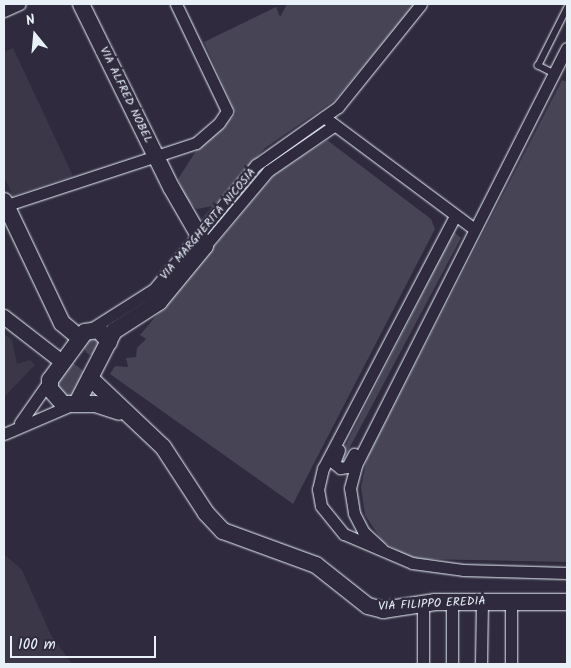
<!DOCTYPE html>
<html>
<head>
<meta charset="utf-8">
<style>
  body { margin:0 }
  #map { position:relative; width:571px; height:668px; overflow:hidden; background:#2f2a3d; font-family:Kalam,sans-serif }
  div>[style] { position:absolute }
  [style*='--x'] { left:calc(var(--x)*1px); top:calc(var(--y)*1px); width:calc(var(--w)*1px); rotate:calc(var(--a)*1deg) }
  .built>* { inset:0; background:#3b3749 }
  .green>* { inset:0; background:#464455 }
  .round { border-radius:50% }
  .roads { filter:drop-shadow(0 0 1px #e8f1f8) drop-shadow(0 0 1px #e8f1f8) }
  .service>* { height:5.5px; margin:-2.75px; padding:0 2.75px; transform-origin:2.75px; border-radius:2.75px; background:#2f2a3d }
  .minor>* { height:11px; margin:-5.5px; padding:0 5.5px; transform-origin:5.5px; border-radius:5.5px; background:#2f2a3d }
  .tertiary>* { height:14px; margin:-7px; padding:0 7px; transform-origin:7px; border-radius:7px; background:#2f2a3d }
  .secondary>* { height:16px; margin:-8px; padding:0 8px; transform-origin:8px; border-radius:8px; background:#2f2a3d }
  span { translate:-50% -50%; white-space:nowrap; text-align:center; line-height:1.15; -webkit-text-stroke:5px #2f2a3d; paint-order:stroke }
  .street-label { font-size:12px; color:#e8f1f8 }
  .frame { position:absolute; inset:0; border:5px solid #e8f1f8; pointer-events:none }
  .north { position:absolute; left:10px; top:10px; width:50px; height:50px; -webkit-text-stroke:4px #2f2a3d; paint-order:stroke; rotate:343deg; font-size:14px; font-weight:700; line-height:20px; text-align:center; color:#e8f1f8 }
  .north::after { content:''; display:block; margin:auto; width:18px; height:22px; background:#e8f1f8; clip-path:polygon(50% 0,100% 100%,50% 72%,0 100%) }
  .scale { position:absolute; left:10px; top:636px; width:146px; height:22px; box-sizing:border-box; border:2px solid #e8f1f8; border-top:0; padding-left:6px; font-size:15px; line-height:18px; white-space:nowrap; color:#e8f1f8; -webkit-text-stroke:4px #2f2a3d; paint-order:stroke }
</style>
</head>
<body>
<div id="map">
  <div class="built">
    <i style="clip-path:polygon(13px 48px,73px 176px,13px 196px,4px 176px,4px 52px)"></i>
    <i style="clip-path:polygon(4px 334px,12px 340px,17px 364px,30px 360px,35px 365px,4px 397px)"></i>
    <i style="clip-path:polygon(4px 554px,22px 570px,51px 635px,72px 664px,4px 664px)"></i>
  </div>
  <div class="green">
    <i style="clip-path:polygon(287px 4px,415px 4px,335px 100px,265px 148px,213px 206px,197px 209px,186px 199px,178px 179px,196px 151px,236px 114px,204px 42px,276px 7px,280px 17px)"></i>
    <i style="clip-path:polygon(562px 80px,567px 82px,567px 562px,419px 559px,405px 555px,382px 541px,365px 515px,361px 487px,367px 458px)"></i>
    <i style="clip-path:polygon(327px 140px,431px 219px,435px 229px,293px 504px,110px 374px,115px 366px,128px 367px,126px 358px,136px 357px,137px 348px,146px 339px,140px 335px,274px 175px)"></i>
    <i style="clip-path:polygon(454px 232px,461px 238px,341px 464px,338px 460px)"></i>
    <i class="round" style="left:84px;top:339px;width:16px;height:16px"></i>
    <i style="clip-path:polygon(73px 363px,85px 372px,74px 396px,65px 397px,57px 384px)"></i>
  </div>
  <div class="roads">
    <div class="service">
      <i style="--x:554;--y:74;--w:18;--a:-153"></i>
      <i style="--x:538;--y:66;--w:65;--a:-63.4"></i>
    </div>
    <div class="minor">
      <i style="--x:4;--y:11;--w:17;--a:-24"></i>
      <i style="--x:324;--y:117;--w:187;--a:36.7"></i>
      <i style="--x:4;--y:206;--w:202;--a:-18.2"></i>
      <i style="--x:196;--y:143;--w:30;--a:-41"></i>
      <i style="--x:219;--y:123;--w:14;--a:-56"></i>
      <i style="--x:227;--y:111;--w:119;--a:-115.5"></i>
      <i style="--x:455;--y:216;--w:284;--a:117.6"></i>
      <i style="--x:323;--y:468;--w:22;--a:103"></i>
      <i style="--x:318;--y:489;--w:17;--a:80"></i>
      <i style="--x:321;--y:506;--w:36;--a:51"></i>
      <i style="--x:344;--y:534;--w:74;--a:23.1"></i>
      <i style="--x:412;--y:563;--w:51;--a:7.8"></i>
      <i style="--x:463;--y:570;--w:104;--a:1.7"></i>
      <i style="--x:205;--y:246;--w:98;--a:-50"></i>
      <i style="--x:268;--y:171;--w:81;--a:-34.5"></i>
      <i style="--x:91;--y:329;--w:75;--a:-32.4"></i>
      <i style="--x:154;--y:289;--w:161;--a:-50.6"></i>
      <i style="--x:256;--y:165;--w:100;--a:-35.3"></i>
      <i style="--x:338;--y:107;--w:132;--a:-51.1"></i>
      <i style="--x:20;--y:423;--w:52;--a:-55.1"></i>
      <i style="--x:4;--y:434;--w:71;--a:-23.3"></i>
      <i style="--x:339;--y:450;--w:14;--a:111"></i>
      <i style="--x:334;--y:463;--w:8;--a:40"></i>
      <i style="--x:340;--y:468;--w:7;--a:-8"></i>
      <i style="--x:347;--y:467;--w:15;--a:-62"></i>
      <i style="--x:382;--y:549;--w:26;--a:-137"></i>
      <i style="--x:363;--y:531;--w:20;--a:-117"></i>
      <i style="--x:354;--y:513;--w:25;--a:-99"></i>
      <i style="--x:350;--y:488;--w:24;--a:-75"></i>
      <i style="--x:356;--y:465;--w:467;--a:-63.2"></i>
      <i style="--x:452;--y:601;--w:63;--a:90"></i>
      <i style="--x:511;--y:601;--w:63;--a:90"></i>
      <i style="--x:423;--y:604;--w:60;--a:90"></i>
      <i style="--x:481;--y:664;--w:63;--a:-89.1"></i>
    </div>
    <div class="tertiary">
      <i style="--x:4;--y:317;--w:73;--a:37.8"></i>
    </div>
    <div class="secondary">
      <i style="--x:4;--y:201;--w:135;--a:64.6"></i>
      <i style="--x:62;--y:323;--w:23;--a:40"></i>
      <i style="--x:109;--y:342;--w:16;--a:-130"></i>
      <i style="--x:99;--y:330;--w:14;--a:172"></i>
      <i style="--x:85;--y:332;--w:59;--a:126.1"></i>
      <i style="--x:50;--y:380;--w:9;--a:90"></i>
      <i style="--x:50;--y:389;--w:20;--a:49"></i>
      <i style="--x:63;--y:404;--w:32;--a:0"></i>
      <i style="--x:95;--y:404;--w:25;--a:18"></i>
      <i style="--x:90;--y:378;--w:100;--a:43.4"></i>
      <i style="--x:163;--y:447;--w:79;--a:56.9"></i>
      <i style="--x:206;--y:513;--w:25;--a:47"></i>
      <i style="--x:223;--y:531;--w:99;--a:20.1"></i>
      <i style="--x:316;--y:565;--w:66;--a:38.3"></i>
      <i style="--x:368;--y:606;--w:16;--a:15"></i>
      <i style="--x:383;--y:610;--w:53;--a:-8.7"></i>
      <i style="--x:435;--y:602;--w:132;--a:0"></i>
      <i style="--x:77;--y:403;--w:81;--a:-62.8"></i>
      <i style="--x:114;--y:331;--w:54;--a:-32.8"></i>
      <i style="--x:159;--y:302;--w:72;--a:-50.6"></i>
      <i style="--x:205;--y:246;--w:68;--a:-120"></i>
      <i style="--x:171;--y:187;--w:204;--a:-116.2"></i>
    </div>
  </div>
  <div class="street-label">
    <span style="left:126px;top:95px;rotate:64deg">VIA ALFRED NOBEL</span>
    <span style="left:208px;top:224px;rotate:-50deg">VIA MARGHERITA NICOSIA</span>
    <span style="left:432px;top:604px;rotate:-3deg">VIA FILIPPO EREDIA</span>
  </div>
  <div class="frame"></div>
  <div class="north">N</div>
  <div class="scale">100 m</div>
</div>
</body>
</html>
